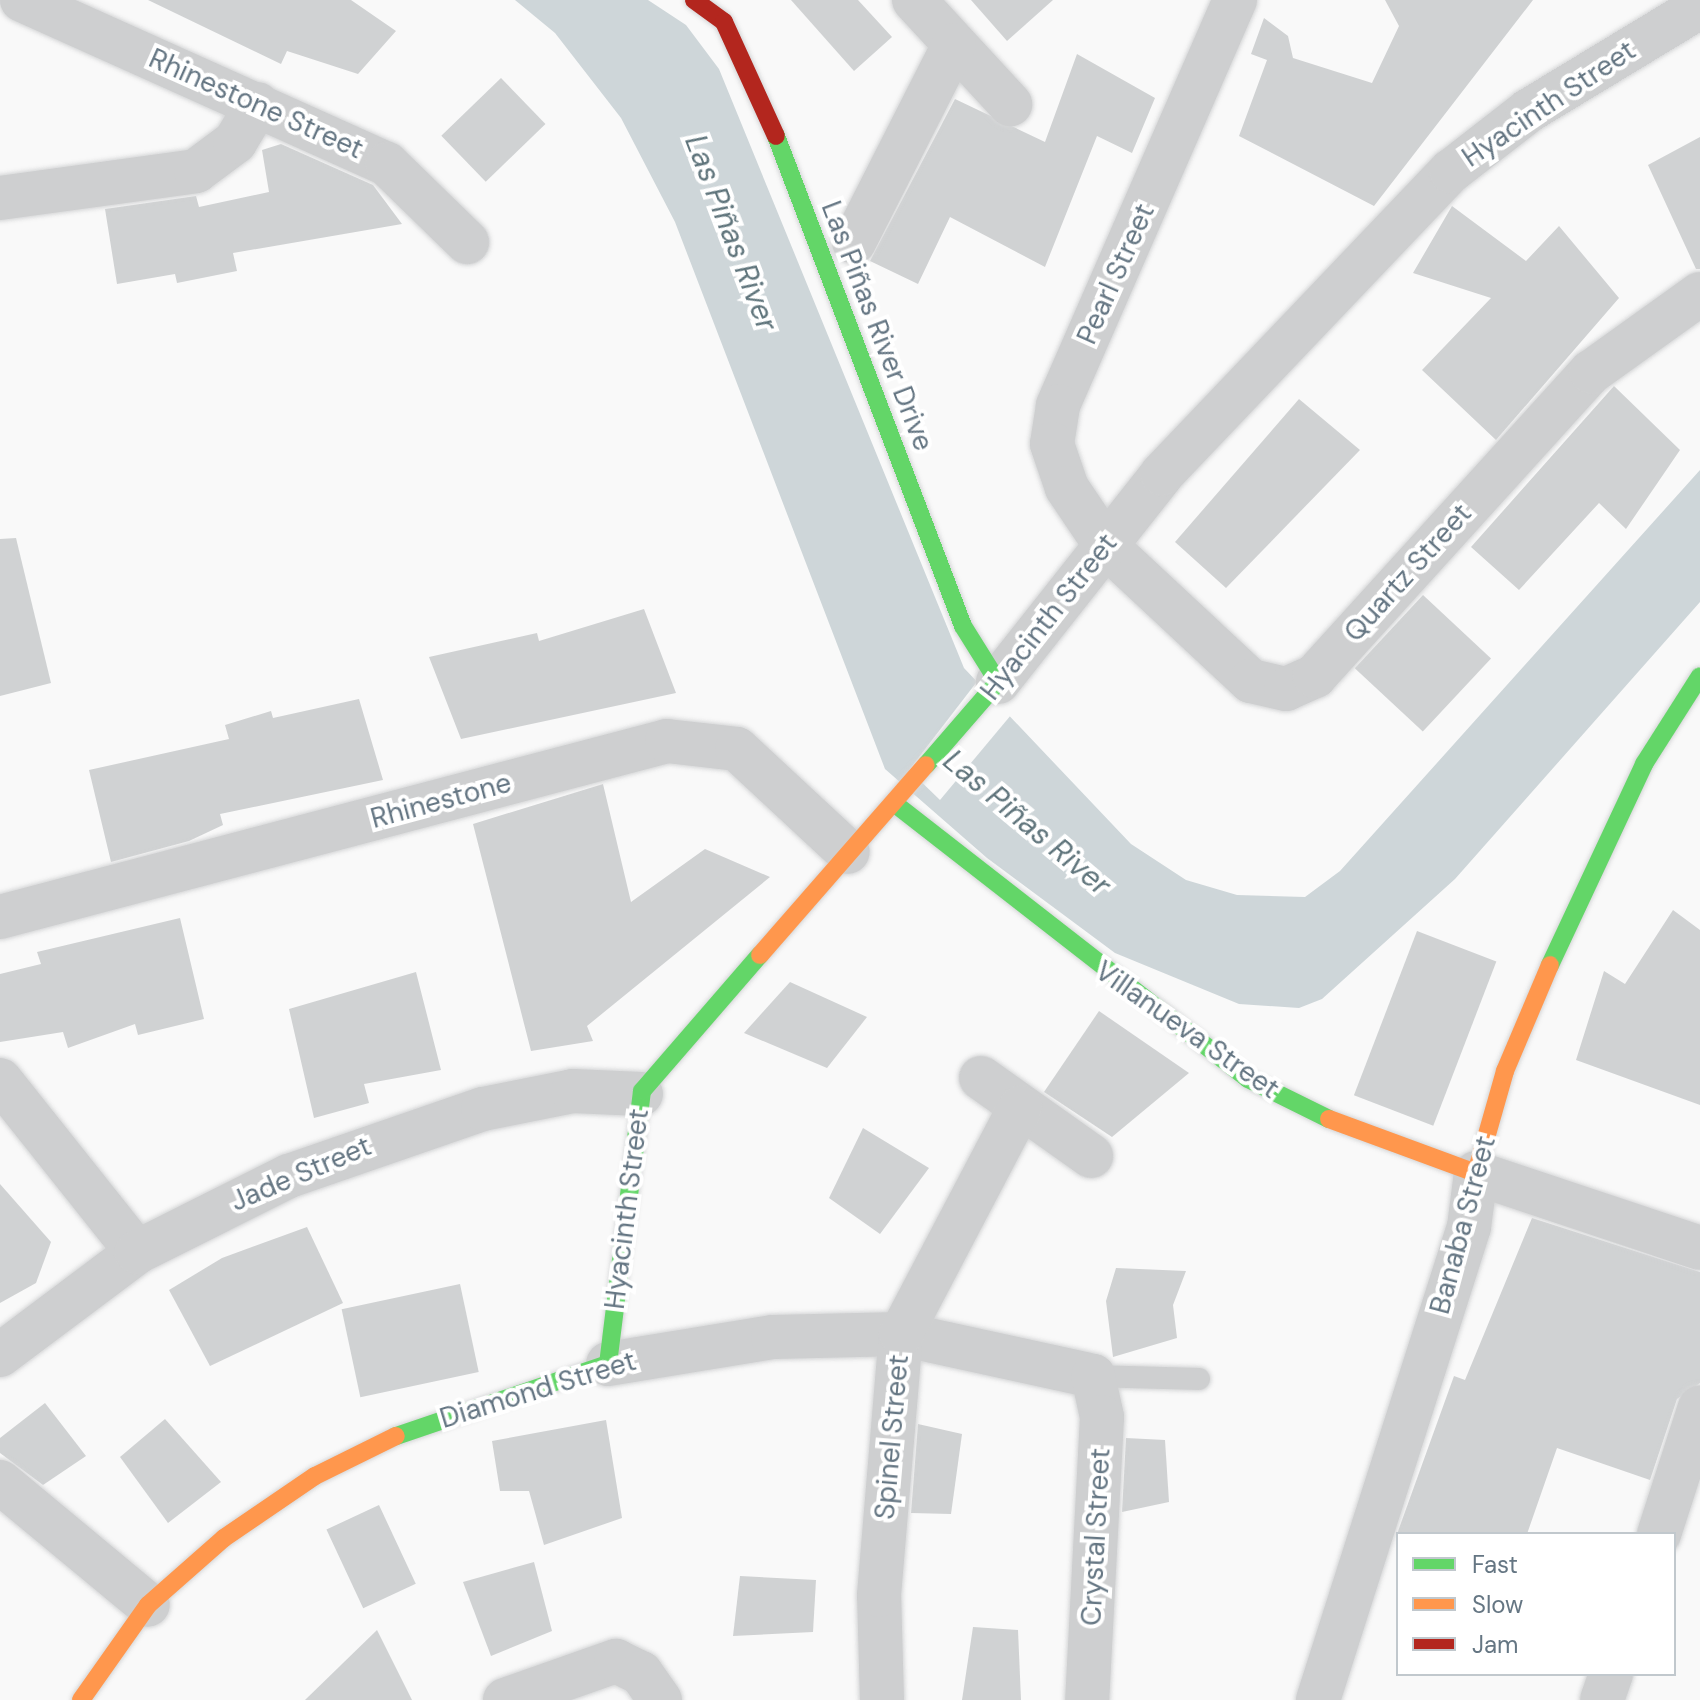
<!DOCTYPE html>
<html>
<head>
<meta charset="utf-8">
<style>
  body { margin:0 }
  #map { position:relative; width:1700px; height:1700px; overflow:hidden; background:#f9f9f9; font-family:"DM Sans",sans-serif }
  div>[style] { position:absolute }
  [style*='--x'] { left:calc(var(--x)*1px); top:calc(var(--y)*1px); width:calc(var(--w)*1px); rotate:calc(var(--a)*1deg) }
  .water>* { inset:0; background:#ced6d9 }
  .pier>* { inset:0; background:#f9f9f9 }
  .building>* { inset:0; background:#d0d2d3; transform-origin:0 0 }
  .roads { filter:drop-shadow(0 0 2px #d5d6d7) drop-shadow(0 0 2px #d5d6d7) }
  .lane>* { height:22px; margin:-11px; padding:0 11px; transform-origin:11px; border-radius:11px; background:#cecfd0 }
  .street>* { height:44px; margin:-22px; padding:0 22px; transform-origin:22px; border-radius:22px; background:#cecfd0 }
  .fast>* { height:18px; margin:-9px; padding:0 9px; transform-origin:9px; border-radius:9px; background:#63d668 }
  .slow>* { height:18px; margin:-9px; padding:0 9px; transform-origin:9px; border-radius:9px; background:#ff974d }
  .jam>* { height:18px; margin:-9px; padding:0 9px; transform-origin:9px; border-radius:9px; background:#b3261e }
  span { translate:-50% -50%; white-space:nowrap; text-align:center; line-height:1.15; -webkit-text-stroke:8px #fff; paint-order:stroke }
  .street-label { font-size:28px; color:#657683 }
  .water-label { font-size:30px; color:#60757c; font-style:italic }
  .legend { position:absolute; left:1396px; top:1532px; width:280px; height:144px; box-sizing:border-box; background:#fff; border:2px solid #c1c8cd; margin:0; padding:10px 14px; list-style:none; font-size:24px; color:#657683 }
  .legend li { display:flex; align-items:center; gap:16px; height:40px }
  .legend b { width:40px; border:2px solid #c1c8cd }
</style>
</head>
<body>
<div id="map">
  <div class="water">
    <i style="clip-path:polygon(515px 0,648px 0,686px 25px,719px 69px,964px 668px,1131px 844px,1186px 880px,1237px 895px,1305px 897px,1340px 871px,1700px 470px,1700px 602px,1455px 879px,1322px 999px,1299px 1008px,1239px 1004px,1115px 953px,987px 858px,885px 769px,675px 222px,621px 118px,555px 33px)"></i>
  </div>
  <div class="pier">
    <i style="clip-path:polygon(979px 679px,1011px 715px,940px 800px,909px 770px)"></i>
  </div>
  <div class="building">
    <i style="clip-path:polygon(148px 0,351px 0,396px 31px,358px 74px,287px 51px,281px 64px)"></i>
    <i style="clip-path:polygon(791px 0,858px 0,892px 37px,854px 71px)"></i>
    <i style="clip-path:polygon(971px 0,1053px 0,1007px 41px)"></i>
    <i style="clip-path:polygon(1385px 0,1533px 0,1374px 206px,1239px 136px,1267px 60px,1251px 54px,1264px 18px,1288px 36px,1293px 58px,1372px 83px,1399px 26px)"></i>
    <i style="clip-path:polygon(1077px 54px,1155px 98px,1132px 153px,1097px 136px,1045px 267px,950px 217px,918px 284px,870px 261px,955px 99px,1045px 142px)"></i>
    <i style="left:501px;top:78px;width:64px;height:83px;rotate:46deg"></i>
    <i style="clip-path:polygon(1700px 137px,1700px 269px,1696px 269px,1648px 165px)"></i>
    <i style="clip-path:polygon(281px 144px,373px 185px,402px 224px,233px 253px,237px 271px,177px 283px,175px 274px,117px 284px,105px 209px,196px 196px,199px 207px,269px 192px,262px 150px)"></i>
    <i style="clip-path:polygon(1452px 206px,1526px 261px,1559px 226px,1619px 298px,1496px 440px,1422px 370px,1491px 298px,1413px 273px)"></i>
    <i style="clip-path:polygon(1614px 386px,1680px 450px,1626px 529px,1599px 503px,1519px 590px,1471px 547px)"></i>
    <i style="clip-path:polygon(1299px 399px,1360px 450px,1226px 588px,1175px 542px)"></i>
    <i style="clip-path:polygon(16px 538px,51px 683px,0 696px,0 539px)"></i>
    <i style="left:1423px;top:595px;width:93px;height:100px;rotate:43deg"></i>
    <i style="clip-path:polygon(644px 609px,676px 693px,461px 739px,429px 657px,537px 633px,539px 641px)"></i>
    <i style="clip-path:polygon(359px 699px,383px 780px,220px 814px,223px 825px,189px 841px,111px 862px,89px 770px,229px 739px,225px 725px,271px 711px,273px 718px)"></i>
    <i style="clip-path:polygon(603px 784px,631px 902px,705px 849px,770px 877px,587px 1026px,593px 1041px,531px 1051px,473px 824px)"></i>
    <i style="clip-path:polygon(1673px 910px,1700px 930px,1700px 1105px,1576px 1060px,1604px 971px,1625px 984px)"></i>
    <i style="clip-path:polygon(180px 918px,204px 1019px,138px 1035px,135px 1024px,68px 1048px,63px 1032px,0 1042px,0 974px,41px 964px,37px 952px)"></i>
    <i style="left:1417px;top:931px;width:85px;height:176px;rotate:21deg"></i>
    <i style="clip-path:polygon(416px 972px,441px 1070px,364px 1084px,369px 1103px,314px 1118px,289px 1009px)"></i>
    <i style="clip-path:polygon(790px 982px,867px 1017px,827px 1068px,744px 1033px)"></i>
    <i style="clip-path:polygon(1099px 1011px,1189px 1073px,1112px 1137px,1044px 1092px)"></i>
    <i style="clip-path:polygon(863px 1128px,929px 1168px,880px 1234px,829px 1198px)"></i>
    <i style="clip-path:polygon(0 1184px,51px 1242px,36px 1283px,0 1303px)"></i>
    <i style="clip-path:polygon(1532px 1218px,1700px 1272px,1700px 1383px,1677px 1399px,1650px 1480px,1557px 1448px,1527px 1534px,1397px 1534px,1454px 1376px,1465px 1380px)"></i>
    <i style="clip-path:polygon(307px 1227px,343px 1303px,210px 1366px,169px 1290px,222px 1258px)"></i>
    <i style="clip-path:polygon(1116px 1268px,1186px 1271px,1173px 1305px,1177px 1338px,1113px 1357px,1106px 1301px)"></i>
    <i style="left:460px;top:1284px;width:90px;height:121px;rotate:78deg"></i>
    <i style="clip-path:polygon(45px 1403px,86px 1456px,43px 1485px,0 1453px,0 1438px)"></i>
    <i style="clip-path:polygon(165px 1419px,221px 1482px,168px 1523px,120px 1457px)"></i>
    <i style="clip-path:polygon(606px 1420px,622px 1518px,544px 1545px,529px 1491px,500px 1491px,492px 1441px)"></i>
    <i style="clip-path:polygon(918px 1424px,962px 1434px,951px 1514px,911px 1513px)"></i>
    <i style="clip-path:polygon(1126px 1438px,1165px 1440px,1169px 1502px,1122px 1512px)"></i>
    <i style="left:379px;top:1505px;width:87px;height:58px;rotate:65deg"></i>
    <i style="clip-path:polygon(534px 1562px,552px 1631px,491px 1656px,463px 1582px)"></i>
    <i style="clip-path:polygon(740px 1576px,816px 1580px,813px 1632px,733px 1636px)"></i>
    <i style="clip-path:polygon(973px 1627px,1018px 1630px,1021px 1700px,962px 1700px)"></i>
    <i style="clip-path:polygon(377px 1630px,412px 1700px,305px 1700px)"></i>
  </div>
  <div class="roads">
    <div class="lane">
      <i style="--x:1093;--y:1376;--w:106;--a:1.6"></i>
    </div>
    <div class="street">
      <i style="--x:22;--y:0;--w:400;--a:24.2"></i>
      <i style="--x:387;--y:164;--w:112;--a:44.3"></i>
      <i style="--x:914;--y:0;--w:142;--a:47.3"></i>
      <i style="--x:1235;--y:0;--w:443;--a:113.6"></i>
      <i style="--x:1058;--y:406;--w:38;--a:99"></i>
      <i style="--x:1052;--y:444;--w:46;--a:71.2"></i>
      <i style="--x:1067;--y:488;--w:70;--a:56.1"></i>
      <i style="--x:1106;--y:546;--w:198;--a:43"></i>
      <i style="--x:1251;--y:681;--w:36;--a:13"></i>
      <i style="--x:1286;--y:689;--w:32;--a:-24"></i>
      <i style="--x:1315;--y:676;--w:411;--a:-47.8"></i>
      <i style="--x:1591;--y:372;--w:134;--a:-35.6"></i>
      <i style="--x:0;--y:198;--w:198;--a:-7.8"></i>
      <i style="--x:196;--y:171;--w:49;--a:-36.6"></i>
      <i style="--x:235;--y:142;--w:44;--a:-58.8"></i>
      <i style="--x:854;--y:242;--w:221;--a:-63.1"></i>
      <i style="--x:998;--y:682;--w:265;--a:-51.7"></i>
      <i style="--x:1162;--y:474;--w:419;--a:-46.4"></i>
      <i style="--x:1451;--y:171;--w:98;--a:-37.9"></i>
      <i style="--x:1528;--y:111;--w:201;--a:-31.2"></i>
      <i style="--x:0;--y:917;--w:690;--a:-14.78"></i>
      <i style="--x:667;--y:741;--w:70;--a:6.5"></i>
      <i style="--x:737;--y:749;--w:151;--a:42.9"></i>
      <i style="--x:981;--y:1078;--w:135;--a:35.3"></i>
      <i style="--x:0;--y:1080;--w:220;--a:51.5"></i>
      <i style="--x:0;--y:1355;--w:171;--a:-36.9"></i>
      <i style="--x:137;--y:1252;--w:170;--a:-26.6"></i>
      <i style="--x:289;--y:1176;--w:205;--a:-19.1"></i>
      <i style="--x:483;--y:1109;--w:92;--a:-11.3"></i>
      <i style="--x:573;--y:1091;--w:68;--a:2.5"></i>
      <i style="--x:608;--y:1364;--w:167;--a:-9.3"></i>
      <i style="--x:773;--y:1337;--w:128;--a:-1.3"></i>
      <i style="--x:901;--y:1334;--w:197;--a:12.3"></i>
      <i style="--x:1093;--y:1376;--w:42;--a:77.6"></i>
      <i style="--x:1102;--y:1417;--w:283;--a:93"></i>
      <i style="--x:0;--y:1482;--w:192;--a:39.7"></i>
      <i style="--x:1659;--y:1534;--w:133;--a:-72.1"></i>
      <i style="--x:505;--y:1700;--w:118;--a:-19.4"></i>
      <i style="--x:616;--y:1661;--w:28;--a:26"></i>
      <i style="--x:641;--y:1673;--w:33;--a:55"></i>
      <i style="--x:882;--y:1700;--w:105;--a:-91.6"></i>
      <i style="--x:879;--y:1595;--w:262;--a:-85.2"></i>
      <i style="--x:901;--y:1334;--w:256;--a:-62.3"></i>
      <i style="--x:1318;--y:1700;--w:497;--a:-72.3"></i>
      <i style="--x:1469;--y:1227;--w:54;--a:-82.6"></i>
      <i style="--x:1476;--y:1173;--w:236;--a:18.5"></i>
      <i style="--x:1602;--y:1700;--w:28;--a:-71"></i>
    </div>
    <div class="fast">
      <i style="--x:776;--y:136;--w:524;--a:69.11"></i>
      <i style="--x:963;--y:626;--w:66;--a:58"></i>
      <i style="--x:998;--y:682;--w:110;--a:130.9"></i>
      <i style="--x:895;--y:804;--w:447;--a:37.9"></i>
      <i style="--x:1248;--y:1079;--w:90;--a:26.3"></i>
      <i style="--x:1550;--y:965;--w:222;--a:-64.9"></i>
      <i style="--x:1644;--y:764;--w:104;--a:-57.5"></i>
      <i style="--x:396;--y:1436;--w:224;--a:-18.8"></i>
      <i style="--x:608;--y:1364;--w:275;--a:-82.9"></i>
      <i style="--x:642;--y:1091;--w:180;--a:-49.1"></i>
    </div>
    <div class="slow">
      <i style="--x:760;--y:955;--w:252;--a:-48.9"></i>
      <i style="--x:1329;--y:1119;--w:157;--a:20.2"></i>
      <i style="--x:1476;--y:1173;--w:106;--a:-74.1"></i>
      <i style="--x:1505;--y:1071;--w:115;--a:-67"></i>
      <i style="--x:81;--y:1700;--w:116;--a:-54.8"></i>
      <i style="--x:148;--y:1605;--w:101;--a:-41.4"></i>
      <i style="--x:224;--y:1538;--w:110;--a:-34.3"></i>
      <i style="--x:315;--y:1476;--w:90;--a:-26.3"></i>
    </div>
    <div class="jam">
      <i style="--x:694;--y:0;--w:37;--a:36"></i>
      <i style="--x:724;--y:22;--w:125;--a:65.5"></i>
    </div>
  </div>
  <div class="street-label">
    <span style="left:256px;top:104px;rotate:24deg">Rhinestone Street</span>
    <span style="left:1549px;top:104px;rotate:-34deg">Hyacinth Street</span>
    <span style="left:1116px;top:274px;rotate:-66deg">Pearl Street</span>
    <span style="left:877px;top:326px;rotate:69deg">Las Piñas River Drive</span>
    <span style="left:1408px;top:573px;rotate:-48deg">Quartz Street</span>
    <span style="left:1049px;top:617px;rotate:-52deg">Hyacinth Street</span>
    <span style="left:441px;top:801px;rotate:-15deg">Rhinestone</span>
    <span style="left:1187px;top:1030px;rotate:35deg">Villanueva Street</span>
    <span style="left:301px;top:1174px;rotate:-23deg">Jade Street</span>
    <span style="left:627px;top:1209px;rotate:-83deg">Hyacinth Street</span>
    <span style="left:1463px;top:1225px;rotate:-75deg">Banaba Street</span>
    <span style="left:538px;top:1390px;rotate:-17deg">Diamond Street</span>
    <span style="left:892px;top:1437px;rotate:-85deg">Spinel Street</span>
    <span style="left:1096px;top:1537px;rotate:-87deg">Crystal Street</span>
  </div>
  <div class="water-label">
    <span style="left:731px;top:233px;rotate:69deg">Las Piñas River</span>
    <span style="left:1027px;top:823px;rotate:40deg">Las Piñas River</span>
  </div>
  <ul class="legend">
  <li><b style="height:10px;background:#63d668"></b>Fast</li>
  <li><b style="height:10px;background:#ff974d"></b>Slow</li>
  <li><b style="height:10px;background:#b3261e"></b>Jam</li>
  </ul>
</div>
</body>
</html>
